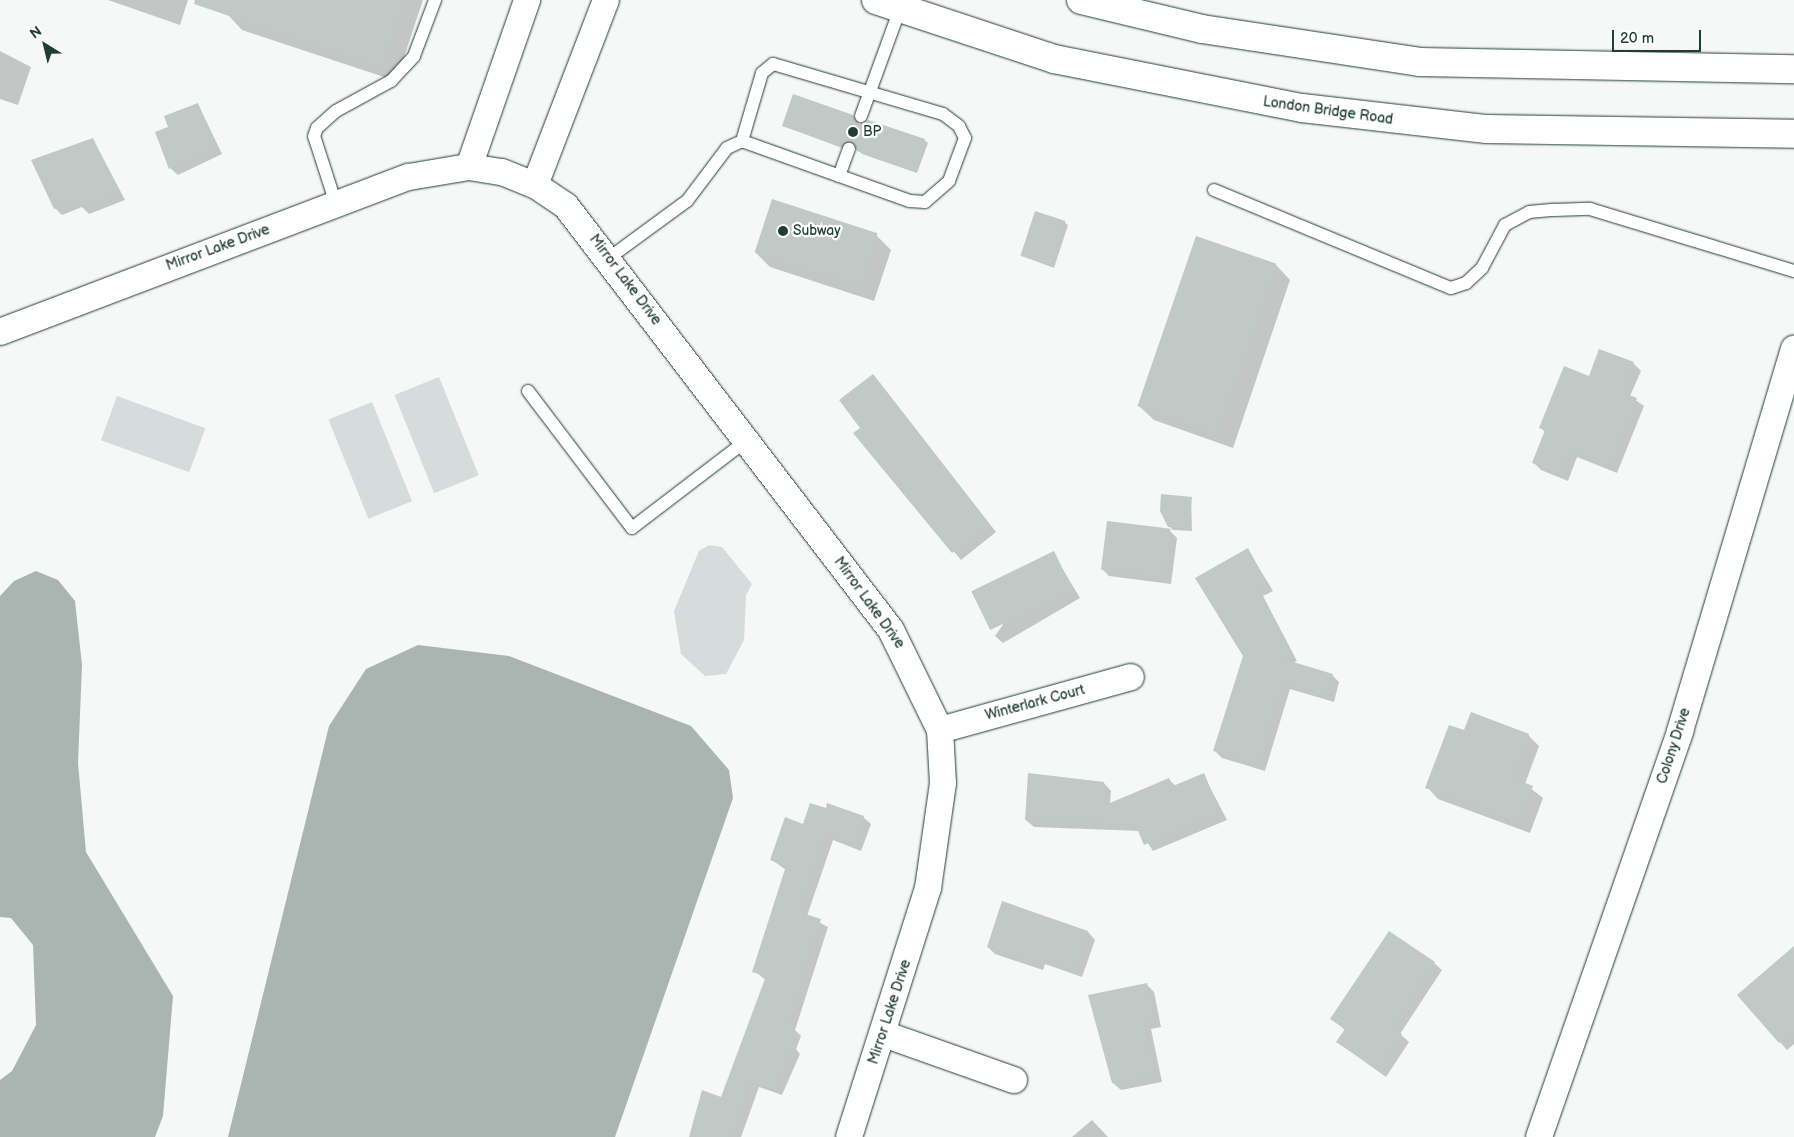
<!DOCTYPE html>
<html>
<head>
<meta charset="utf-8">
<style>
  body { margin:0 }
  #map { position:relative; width:1794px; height:1137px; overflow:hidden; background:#f6f7f7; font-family:"Balsamiq Sans",sans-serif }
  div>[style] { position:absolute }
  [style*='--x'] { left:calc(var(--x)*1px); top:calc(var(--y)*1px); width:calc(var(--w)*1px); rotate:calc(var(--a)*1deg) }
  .green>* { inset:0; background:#d6dcdb; transform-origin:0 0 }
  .water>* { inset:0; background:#aab5b1 }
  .shadow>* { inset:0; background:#0003 }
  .building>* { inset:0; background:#c0c9c6; transform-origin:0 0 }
  .roads { filter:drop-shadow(0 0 1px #1f3d34) drop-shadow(0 0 1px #1f3d34) }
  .lane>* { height:12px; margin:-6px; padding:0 6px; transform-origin:6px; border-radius:6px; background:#fff }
  .street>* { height:26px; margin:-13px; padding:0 13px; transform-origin:13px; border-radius:13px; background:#fff }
  .secondary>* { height:28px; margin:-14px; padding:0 14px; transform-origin:14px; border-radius:14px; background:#fff }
  .dots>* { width:14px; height:14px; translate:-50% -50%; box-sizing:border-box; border:2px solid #fff; border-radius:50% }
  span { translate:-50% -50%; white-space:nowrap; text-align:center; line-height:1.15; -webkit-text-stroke:4.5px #fff; paint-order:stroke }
  .street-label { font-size:14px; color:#1f3d34 }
  .poi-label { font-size:14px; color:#1f3d34 }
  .left { translate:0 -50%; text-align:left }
  .north { position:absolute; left:20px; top:20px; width:50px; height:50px; -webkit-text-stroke:4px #fff; paint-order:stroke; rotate:324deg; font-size:14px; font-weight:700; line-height:20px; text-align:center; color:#1f3d34 }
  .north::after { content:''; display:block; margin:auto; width:18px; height:22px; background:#1f3d34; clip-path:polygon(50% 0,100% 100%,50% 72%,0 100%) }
  .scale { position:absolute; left:1612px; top:30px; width:89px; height:22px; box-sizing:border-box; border:2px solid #1f3d34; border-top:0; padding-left:6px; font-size:15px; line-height:18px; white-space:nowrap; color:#1f3d34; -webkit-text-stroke:4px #fff; paint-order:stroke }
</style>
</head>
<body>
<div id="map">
  <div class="green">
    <i style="left:439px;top:377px;width:106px;height:48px;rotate:68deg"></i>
    <i style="left:117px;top:396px;width:94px;height:47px;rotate:20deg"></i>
    <i style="left:372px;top:402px;width:107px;height:47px;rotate:68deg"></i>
    <i style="clip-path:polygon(709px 545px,722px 547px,752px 584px,746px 595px,744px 640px,726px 674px,705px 676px,681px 654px,674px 611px,699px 551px)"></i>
  </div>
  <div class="water">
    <i style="clip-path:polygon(36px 571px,58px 580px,75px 601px,82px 665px,78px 763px,86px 852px,173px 996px,163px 1116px,155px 1137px,0 1137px,0 1080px,12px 1071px,36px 1025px,33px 945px,11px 918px,0 917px,0 596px,14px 581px)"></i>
    <i style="clip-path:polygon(418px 645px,509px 656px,691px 726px,729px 770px,733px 798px,615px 1137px,228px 1137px,329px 726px,366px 669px)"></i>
  </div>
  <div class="shadow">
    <i style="clip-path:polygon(108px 0,188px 0,180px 25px)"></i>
    <i style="clip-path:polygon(233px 0,423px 0,396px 81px,242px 30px,228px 15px)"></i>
    <i style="clip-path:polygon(0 51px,31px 67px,18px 105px,0 99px)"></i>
    <i style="clip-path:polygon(198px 104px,222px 154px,178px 175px,170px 168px,170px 128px)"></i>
    <i style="clip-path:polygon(853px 116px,860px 125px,924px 140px,928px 143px,917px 173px,862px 154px,854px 145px,845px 149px,783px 126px)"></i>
    <i style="clip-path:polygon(93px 139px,125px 200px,89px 214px,82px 207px,62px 215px,55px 208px)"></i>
    <i style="clip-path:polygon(1064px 222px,1068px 225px,1054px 268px,1022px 256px)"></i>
    <i style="clip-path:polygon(876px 235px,891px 250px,874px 301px,770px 267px,755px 252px)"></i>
    <i style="clip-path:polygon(1196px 238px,1276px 265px,1290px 280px,1233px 448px,1154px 420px,1139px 406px)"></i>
    <i style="clip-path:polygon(1633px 363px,1641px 371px,1630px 396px,1644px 406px,1617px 473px,1577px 457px,1568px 481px,1541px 470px,1533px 462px,1545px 432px,1541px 428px,1589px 378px)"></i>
    <i style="clip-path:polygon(880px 383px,996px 532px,961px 560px,855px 433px,862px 428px)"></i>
    <i style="clip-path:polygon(1191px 498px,1192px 531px,1173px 530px,1169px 526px)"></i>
    <i style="clip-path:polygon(1169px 530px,1177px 538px,1171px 584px,1109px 576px,1102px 569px)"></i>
    <i style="clip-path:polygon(1248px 550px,1273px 591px,1263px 596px,1297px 661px,1292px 663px,1332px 675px,1339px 682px,1334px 702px,1290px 689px,1265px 771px,1222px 758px,1215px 751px,1244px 656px)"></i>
    <i style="clip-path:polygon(1053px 553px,1080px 598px,1003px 643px,995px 636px)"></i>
    <i style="clip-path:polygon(1465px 732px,1528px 735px,1539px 746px,1525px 784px,1543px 798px,1530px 833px,1438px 799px,1427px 787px)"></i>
    <i style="clip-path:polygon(1203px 774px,1227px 820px,1153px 851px,1140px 831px,1034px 827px,1026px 820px,1104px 783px,1111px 791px,1110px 804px,1169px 780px,1176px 786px)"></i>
    <i style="clip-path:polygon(827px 810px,863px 817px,871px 824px,861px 851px,833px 840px,807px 916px,828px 927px,795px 1030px,801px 1036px,796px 1049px,800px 1054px,782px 1095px,759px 1087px,741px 1137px,690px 1137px,722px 1099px,766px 980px,754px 971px,786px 870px,772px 860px,803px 825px)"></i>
    <i style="clip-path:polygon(1003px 903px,1088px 932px,1095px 940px,1082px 977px,1045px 964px,1043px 970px,995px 954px,988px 947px)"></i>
    <i style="clip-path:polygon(1794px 948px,1794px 1044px,1787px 1050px,1739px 995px)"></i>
    <i style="clip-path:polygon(1434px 963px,1442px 970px,1400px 1034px,1409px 1042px,1386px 1077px,1337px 1042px,1345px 1030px,1332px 1019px)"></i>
    <i style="clip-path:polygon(1146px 984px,1154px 992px,1161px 1027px,1151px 1029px,1162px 1082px,1121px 1090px,1113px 1083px)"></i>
    <i style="clip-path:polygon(1092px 1120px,1108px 1137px,1072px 1137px)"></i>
  </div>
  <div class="building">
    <i style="clip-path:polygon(195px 0,404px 0,381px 67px,194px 4px)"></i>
    <i style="clip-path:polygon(793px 94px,853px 115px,859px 124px,868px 120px,925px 139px,914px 171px,857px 151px,851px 141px,841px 146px,782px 126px)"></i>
    <i style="clip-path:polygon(198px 103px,215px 146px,169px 169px,155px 132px,168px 127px,164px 116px)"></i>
    <i style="clip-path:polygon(93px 138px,118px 192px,81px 207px,77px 199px,54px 209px,31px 160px)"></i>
    <i style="left:772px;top:199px;width:111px;height:56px;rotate:18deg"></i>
    <i style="left:1035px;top:211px;width:32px;height:47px;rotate:18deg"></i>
    <i style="left:1196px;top:236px;width:85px;height:180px;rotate:19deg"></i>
    <i style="clip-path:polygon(1599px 349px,1634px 362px,1622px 392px,1637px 398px,1610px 466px,1570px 451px,1561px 474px,1532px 463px,1545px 430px,1539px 428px,1564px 366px,1589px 376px)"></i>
    <i style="clip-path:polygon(873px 374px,989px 524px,952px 553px,853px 433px,860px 428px,839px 400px)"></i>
    <i style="clip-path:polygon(1161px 494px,1192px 497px,1189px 528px,1168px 527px,1160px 511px)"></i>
    <i style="left:1107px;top:521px;width:64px;height:49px;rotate:7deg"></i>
    <i style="clip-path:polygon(1248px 548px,1267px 583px,1257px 588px,1291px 653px,1280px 658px,1333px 674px,1327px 696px,1283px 683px,1258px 765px,1213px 751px,1243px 656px,1195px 578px)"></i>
    <i style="left:1054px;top:551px;width:43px;height:92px;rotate:64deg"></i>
    <i style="clip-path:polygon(1471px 712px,1529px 734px,1512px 778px,1533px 786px,1519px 822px,1425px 788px,1449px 725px,1464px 730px)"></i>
    <i style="clip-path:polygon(1028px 773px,1104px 782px,1103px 806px,1169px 778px,1173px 786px,1204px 773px,1220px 812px,1144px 845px,1135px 824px,1025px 820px)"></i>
    <i style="clip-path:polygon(810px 803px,826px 808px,827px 803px,864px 816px,854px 844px,826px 834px,799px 912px,821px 919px,787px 1025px,794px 1027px,789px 1043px,794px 1045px,774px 1089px,751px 1080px,731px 1137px,689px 1137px,702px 1090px,721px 1097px,766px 976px,752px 972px,786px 866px,770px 860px,785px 817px,803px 824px)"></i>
    <i style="clip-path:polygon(1002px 901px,1088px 931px,1075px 970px,1038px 957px,1036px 964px,987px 947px)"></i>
    <i style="clip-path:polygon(1389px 931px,1435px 962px,1392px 1028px,1402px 1034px,1379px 1070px,1336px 1042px,1345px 1029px,1330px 1019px)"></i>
    <i style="clip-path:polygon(1794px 946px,1794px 1031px,1779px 1043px,1737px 995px)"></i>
    <i style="clip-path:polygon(1147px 983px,1154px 1020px,1144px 1022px,1155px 1075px,1112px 1083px,1088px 995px)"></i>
  </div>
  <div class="roads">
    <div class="lane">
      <i style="--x:861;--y:116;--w:114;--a:-70"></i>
      <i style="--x:839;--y:176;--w:29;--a:-70"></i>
      <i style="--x:1214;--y:190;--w:256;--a:22.5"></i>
      <i style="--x:1451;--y:288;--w:16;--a:-18"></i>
      <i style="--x:1466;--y:283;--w:22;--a:-43"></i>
      <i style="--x:1482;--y:268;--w:49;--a:-61.9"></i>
      <i style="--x:1505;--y:225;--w:27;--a:-28"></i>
      <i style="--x:1529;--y:212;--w:25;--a:-5"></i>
      <i style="--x:1554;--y:210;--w:36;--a:-2"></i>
      <i style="--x:1590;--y:209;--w:213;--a:16.9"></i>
      <i style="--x:336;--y:204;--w:71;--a:-107.9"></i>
      <i style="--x:314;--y:136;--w:9;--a:-69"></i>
      <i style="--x:317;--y:128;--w:25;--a:-42"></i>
      <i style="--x:336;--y:111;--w:63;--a:-28.6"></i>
      <i style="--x:391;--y:81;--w:34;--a:-47"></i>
      <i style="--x:414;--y:56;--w:60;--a:-69.4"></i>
      <i style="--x:609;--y:258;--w:97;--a:-36.2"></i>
      <i style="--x:687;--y:201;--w:66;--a:-53"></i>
      <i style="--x:727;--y:148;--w:17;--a:-25"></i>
      <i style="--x:742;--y:141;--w:178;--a:19.7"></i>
      <i style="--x:910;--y:201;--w:15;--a:4"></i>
      <i style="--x:925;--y:202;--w:32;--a:-41"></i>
      <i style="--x:949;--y:181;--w:46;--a:-69.6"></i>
      <i style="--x:965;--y:138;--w:13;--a:-117"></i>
      <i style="--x:959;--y:126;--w:20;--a:-143"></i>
      <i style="--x:943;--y:114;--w:177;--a:-163.6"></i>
      <i style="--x:773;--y:64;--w:14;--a:141"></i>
      <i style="--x:762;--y:73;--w:71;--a:106.4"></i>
      <i style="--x:528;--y:391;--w:172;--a:52.8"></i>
      <i style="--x:632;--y:528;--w:145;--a:-37.4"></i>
    </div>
    <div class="street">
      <i style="--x:469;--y:167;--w:177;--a:-70.8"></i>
      <i style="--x:535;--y:185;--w:198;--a:-69"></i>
      <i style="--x:0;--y:332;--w:437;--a:-20.8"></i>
      <i style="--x:409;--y:177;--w:61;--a:-9.5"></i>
      <i style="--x:469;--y:167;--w:33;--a:9"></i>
      <i style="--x:502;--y:172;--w:35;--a:22"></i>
      <i style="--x:535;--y:185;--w:37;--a:34"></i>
      <i style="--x:566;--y:206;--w:534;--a:52.53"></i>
      <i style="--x:891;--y:630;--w:111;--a:63.9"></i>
      <i style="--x:940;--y:730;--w:53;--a:86.8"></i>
      <i style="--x:943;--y:783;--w:106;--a:98.1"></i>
      <i style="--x:928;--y:888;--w:261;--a:107.6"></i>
      <i style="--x:940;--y:730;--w:198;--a:-15.5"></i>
      <i style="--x:884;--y:1034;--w:138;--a:19.5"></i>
      <i style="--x:1539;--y:1137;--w:430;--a:-70.8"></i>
      <i style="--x:1680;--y:731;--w:399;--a:-73.4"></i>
    </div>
    <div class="secondary">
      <i style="--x:876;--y:0;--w:188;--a:18.3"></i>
      <i style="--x:1054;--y:59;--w:253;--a:11.2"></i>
      <i style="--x:1302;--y:108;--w:186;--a:6.5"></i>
      <i style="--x:1487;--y:129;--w:307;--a:0.9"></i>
      <i style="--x:1081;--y:0;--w:124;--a:13.5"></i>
      <i style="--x:1202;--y:29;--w:220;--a:8.6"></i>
      <i style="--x:1420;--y:62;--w:374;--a:1.1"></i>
    </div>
  </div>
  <div class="dots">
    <i style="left:853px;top:132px;background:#1f3d34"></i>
    <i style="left:783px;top:231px;background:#1f3d34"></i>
  </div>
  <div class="street-label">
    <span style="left:1328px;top:111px;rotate:8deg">London Bridge Road</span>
    <span style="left:218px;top:248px;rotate:-20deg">Mirror Lake Drive</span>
    <span style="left:625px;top:280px;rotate:53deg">Mirror Lake Drive</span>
    <span style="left:869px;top:603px;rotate:54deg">Mirror Lake Drive</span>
    <span style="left:1035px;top:703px;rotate:-15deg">Winterlark Court</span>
    <span style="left:1674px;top:746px;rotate:-72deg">Colony Drive</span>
    <span style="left:890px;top:1012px;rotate:-72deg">Mirror Lake Drive</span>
  </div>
  <div class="poi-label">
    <span class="left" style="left:863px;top:132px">BP</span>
    <span class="left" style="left:793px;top:231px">Subway</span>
  </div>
  <div class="north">N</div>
  <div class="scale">20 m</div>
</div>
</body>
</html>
